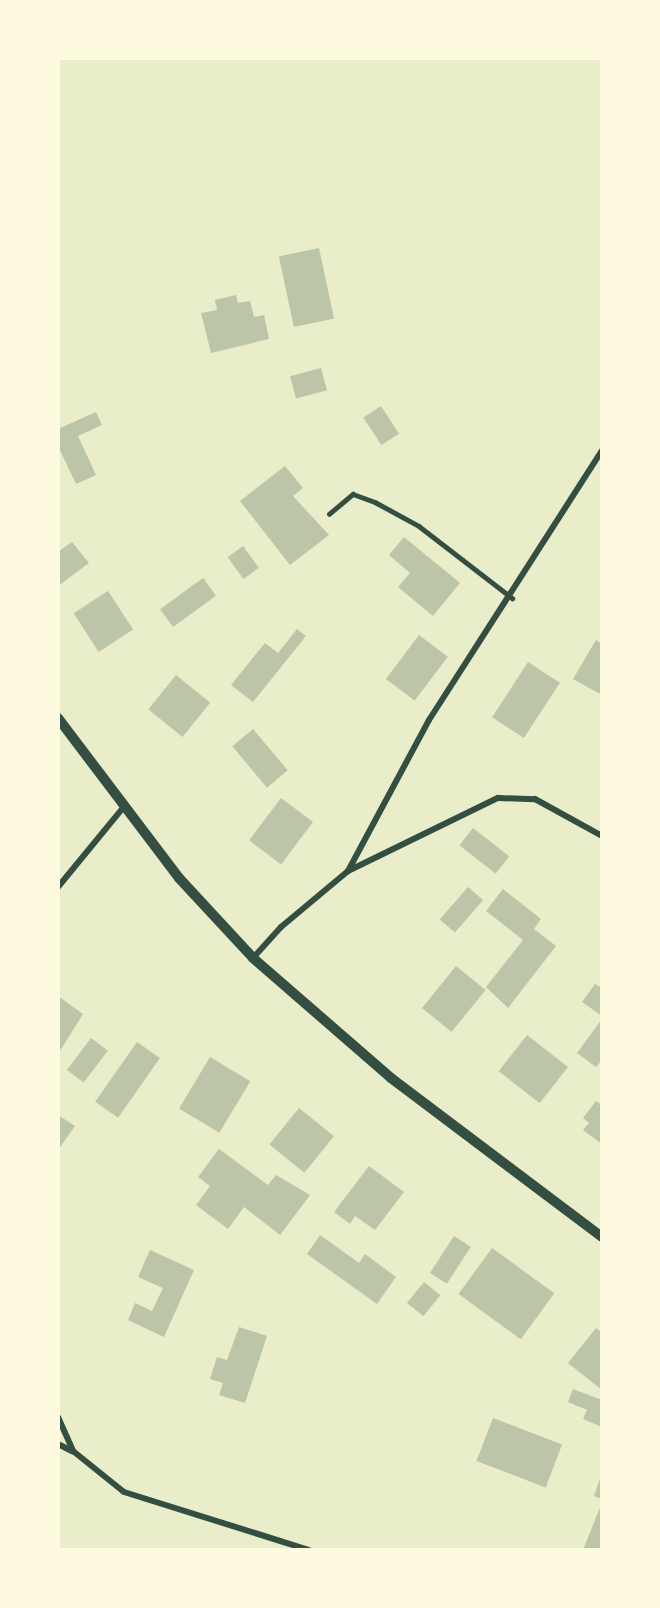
<!DOCTYPE html>
<html>
<head>
<meta charset="utf-8">
<style>
  body { margin:0 }
  #map { position:relative; width:660px; height:1608px; overflow:hidden; background:#e9edc9; font-family:Helvetica,sans-serif }
  div>[style] { position:absolute }
  [style*='--x'] { left:calc(var(--x)*1px); top:calc(var(--y)*1px); width:calc(var(--w)*1px); rotate:calc(var(--a)*1deg) }
  .building>* { inset:0; background:#bcc5a7; transform-origin:0 0 }
  .service>* { height:4.5px; margin:-2.25px; padding:0 2.25px; transform-origin:2.25px; border-radius:2.25px; background:#344e41 }
  .minor>* { height:6px; margin:-3px; padding:0 3px; transform-origin:3px; border-radius:3px; background:#344e41 }
  .tertiary>* { height:10px; margin:-5px; padding:0 5px; transform-origin:5px; border-radius:5px; background:#344e41 }
  span { translate:-50% -50%; white-space:nowrap; text-align:center; line-height:1.15; -webkit-text-stroke:5px #fefae0; paint-order:stroke }
  .frame { position:absolute; inset:0; border:60px solid #fefae0; pointer-events:none }
</style>
</head>
<body>
<div id="map">
  <div class="building">
    <i style="left:319px;top:248px;width:72px;height:41px;rotate:78deg"></i>
    <i style="clip-path:polygon(236px 295px,238px 303px,250px 301px,254px 317px,264px 315px,269px 339px,211px 353px,201px 313px,217px 310px,215px 300px)"></i>
    <i style="left:321px;top:368px;width:23px;height:32px;rotate:75deg"></i>
    <i style="left:381px;top:406px;width:33px;height:21px;rotate:57deg"></i>
    <i style="clip-path:polygon(96px 412px,102px 425px,78px 436px,96px 475px,76px 484px,58px 446px,58px 429px)"></i>
    <i style="clip-path:polygon(285px 466px,303px 488px,293px 496px,329px 535px,290px 565px,240px 501px)"></i>
    <i style="clip-path:polygon(404px 537px,460px 583px,433px 616px,398px 587px,410px 573px,389px 555px)"></i>
    <i style="clip-path:polygon(72px 542px,89px 563px,58px 586px,58px 552px)"></i>
    <i style="left:243px;top:546px;width:27px;height:19px;rotate:54deg"></i>
    <i style="left:203px;top:578px;width:22px;height:53px;rotate:54deg"></i>
    <i style="left:108px;top:591px;width:46px;height:41px;rotate:57deg"></i>
    <i style="clip-path:polygon(297px 629px,306px 636px,253px 702px,231px 685px,265px 643px,278px 653px)"></i>
    <i style="left:419px;top:635px;width:36px;height:55px;rotate:37deg"></i>
    <i style="clip-path:polygon(596px 640px,602px 644px,602px 695px,573px 679px)"></i>
    <i style="left:528px;top:662px;width:38px;height:66px;rotate:33deg"></i>
    <i style="left:176px;top:675px;width:44px;height:44px;rotate:39deg"></i>
    <i style="left:253px;top:729px;width:54px;height:27px;rotate:50deg"></i>
    <i style="left:281px;top:798px;width:40px;height:53px;rotate:37deg"></i>
    <i style="left:473px;top:828px;width:46px;height:22px;rotate:38deg"></i>
    <i style="left:468px;top:887px;width:20px;height:43px;rotate:41deg"></i>
    <i style="clip-path:polygon(503px 889px,541px 919px,534px 929px,556px 946px,508px 1008px,486px 987px,523px 940px,486px 911px)"></i>
    <i style="left:456px;top:966px;width:38px;height:54px;rotate:39deg"></i>
    <i style="clip-path:polygon(595px 984px,602px 988px,602px 1016px,582px 1002px)"></i>
    <i style="clip-path:polygon(58px 996px,83px 1014px,58px 1054px)"></i>
    <i style="clip-path:polygon(602px 1019px,602px 1060px,596px 1067px,577px 1053px)"></i>
    <i style="left:527px;top:1035px;width:52px;height:46px;rotate:38deg"></i>
    <i style="left:91px;top:1038px;width:21px;height:40px;rotate:37deg"></i>
    <i style="left:137px;top:1042px;width:28px;height:73px;rotate:35deg"></i>
    <i style="left:210px;top:1057px;width:47px;height:60px;rotate:31deg"></i>
    <i style="clip-path:polygon(596px 1101px,602px 1105px,602px 1144px,583px 1130px,589px 1123px,583px 1118px)"></i>
    <i style="left:299px;top:1108px;width:45px;height:47px;rotate:39deg"></i>
    <i style="clip-path:polygon(58px 1115px,75px 1126px,58px 1150px)"></i>
    <i style="clip-path:polygon(219px 1149px,268px 1185px,276px 1175px,310px 1195px,280px 1235px,244px 1207px,228px 1229px,196px 1205px,210px 1186px,198px 1177px)"></i>
    <i style="clip-path:polygon(369px 1166px,404px 1192px,375px 1230px,355px 1216px,350px 1224px,334px 1212px)"></i>
    <i style="clip-path:polygon(320px 1235px,359px 1263px,365px 1254px,396px 1277px,377px 1304px,307px 1254px)"></i>
    <i style="left:454px;top:1236px;width:20px;height:44px;rotate:33deg"></i>
    <i style="left:492px;top:1248px;width:77px;height:57px;rotate:36deg"></i>
    <i style="clip-path:polygon(150px 1250px,194px 1270px,164px 1337px,128px 1320px,135px 1303px,152px 1311px,163px 1288px,138px 1277px)"></i>
    <i style="left:424px;top:1282px;width:21px;height:27px;rotate:39deg"></i>
    <i style="clip-path:polygon(239px 1327px,267px 1336px,245px 1403px,219px 1395px,223px 1383px,210px 1379px,217px 1357px,227px 1360px)"></i>
    <i style="clip-path:polygon(596px 1328px,602px 1333px,602px 1390px,568px 1363px)"></i>
    <i style="clip-path:polygon(573px 1389px,602px 1400px,602px 1427px,583px 1419px,587px 1410px,568px 1402px)"></i>
    <i style="left:493px;top:1418px;width:74px;height:46px;rotate:21deg"></i>
    <i style="clip-path:polygon(601px 1476px,602px 1476px,602px 1499px,594px 1496px)"></i>
    <i style="clip-path:polygon(601px 1505px,602px 1550px,583px 1550px)"></i>
  </div>
  <div class="service">
    <i style="--x:329;--y:514;--w:31;--a:-40"></i>
    <i style="--x:353;--y:494;--w:23;--a:20"></i>
    <i style="--x:375;--y:502;--w:50;--a:28.6"></i>
    <i style="--x:419;--y:526;--w:118;--a:37.7"></i>
  </div>
  <div class="minor">
    <i style="--x:348;--y:871;--w:171;--a:-61.8"></i>
    <i style="--x:429;--y:720;--w:320;--a:-57.3"></i>
    <i style="--x:58;--y:887;--w:102;--a:-50.6"></i>
    <i style="--x:253;--y:958;--w:42;--a:-47.9"></i>
    <i style="--x:281;--y:927;--w:87;--a:-39.9"></i>
    <i style="--x:348;--y:871;--w:167;--a:-26"></i>
    <i style="--x:498;--y:798;--w:37;--a:2"></i>
    <i style="--x:535;--y:799;--w:77;--a:28.9"></i>
    <i style="--x:58;--y:1417;--w:37;--a:66"></i>
    <i style="--x:73;--y:1451;--w:65;--a:38.8"></i>
    <i style="--x:124;--y:1492;--w:194;--a:17.4"></i>
    <i style="--x:58;--y:1444;--w:16;--a:27"></i>
  </div>
  <div class="tertiary">
    <i style="--x:58;--y:718;--w:201;--a:52.9"></i>
    <i style="--x:179;--y:878;--w:109;--a:47.2"></i>
    <i style="--x:253;--y:958;--w:183;--a:41"></i>
    <i style="--x:391;--y:1078;--w:264;--a:37"></i>
  </div>
  <div class="frame"></div>
</div>
</body>
</html>
